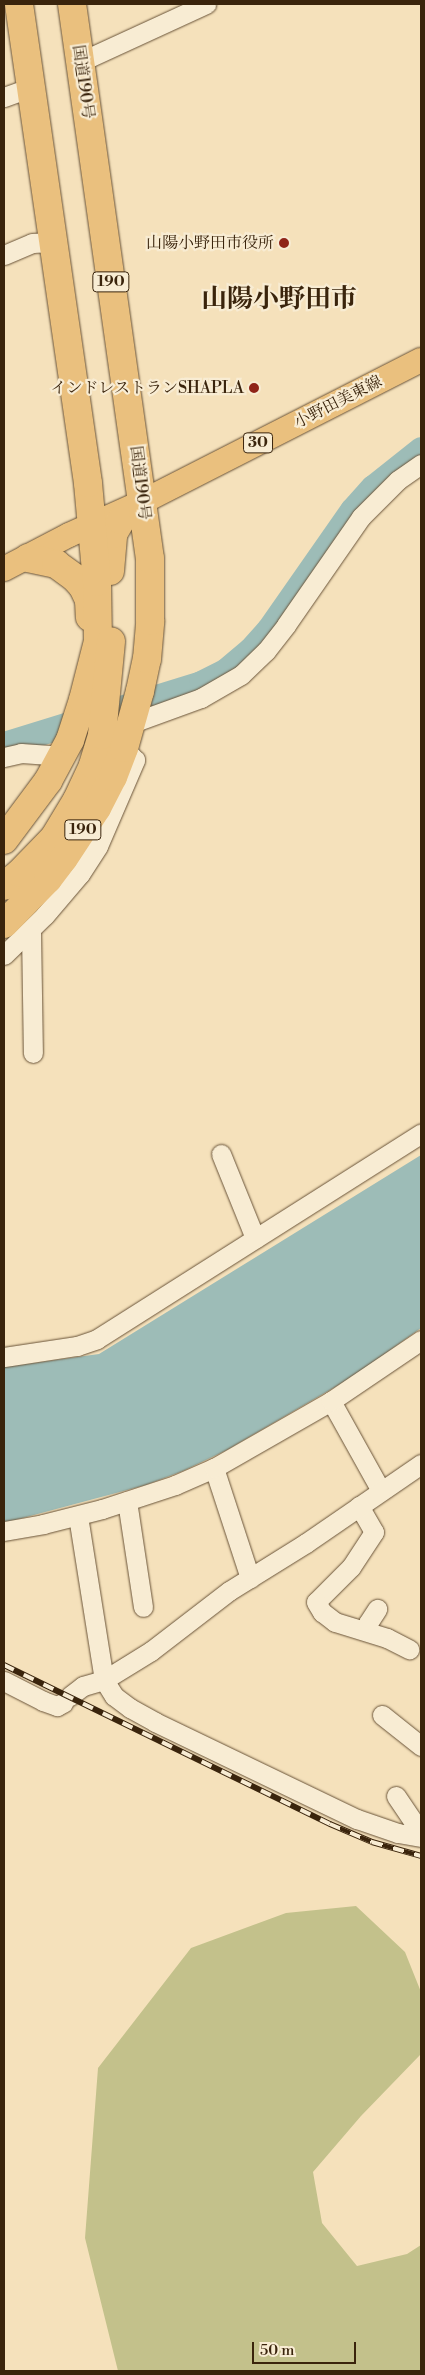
<!DOCTYPE html>
<html>
<head>
<meta charset="utf-8">
<style>
  body { margin:0 }
  #map { position:relative; width:425px; height:2375px; overflow:hidden; background:#f5e1bb; font-family:"Libre Bodoni","Noto Serif JP",serif }
  div>[style] { position:absolute }
  [style*='--x'] { left:calc(var(--x)*1px); top:calc(var(--y)*1px); width:calc(var(--w)*1px); rotate:calc(var(--a)*1deg) }
  .green>* { inset:0; background:#c3c18b }
  .water>* { inset:0; background:#9dbcb7 }
  .river>* { height:25px; margin:-12.5px; padding:0 12.5px; transform-origin:12.5px; border-radius:12.5px; background:#9dbcb7 }
  .roads { filter:drop-shadow(0 0 1px #695338) drop-shadow(0 0 1px #695338) }
  .minor>* { height:19px; margin:-9.5px; padding:0 9.5px; transform-origin:9.5px; border-radius:9.5px; background:#f8ecd3 }
  .major>* { height:24px; margin:-12px; padding:0 12px; transform-origin:12px; border-radius:12px; background:#eac07e }
  .highway>* { height:28px; margin:-14px; padding:0 14px; transform-origin:14px; border-radius:14px; background:#eac07e }
  .rail>* { height:5.5px; margin-top:-2.75px; transform-origin:0; background:repeating-linear-gradient(90deg,#f8ecd3 0 11px,#3a240c 0 22px); box-sizing:border-box; border-block:1px solid #3a240c }
  .dots>* { width:14px; height:14px; translate:-50% -50%; box-sizing:border-box; border:2px solid #f8ecd3; border-radius:50% }
  span { translate:-50% -50%; white-space:nowrap; text-align:center; line-height:1.15; -webkit-text-stroke:4.5px #f8ecd3; paint-order:stroke }
  .shield-label span { padding:1px 4px; background:#f8ecd3; border:1px solid; border-radius:4px; -webkit-text-stroke-width:0 }
  .shield-label { font-size:15px; color:#3a240c; font-weight:700 }
  .street-label { font-size:16px; color:#3a240c }
  .poi-label { font-size:16px; color:#3a240c }
  .right { translate:-100% -50%; text-align:right }
  .town-label { font-size:26px; color:#3a240c; font-weight:700 }
  .frame { position:absolute; inset:0; border:5px solid #3a240c; pointer-events:none }
  .scale { position:absolute; left:252px; top:2342px; width:104px; height:22px; box-sizing:border-box; border:2px solid #3a240c; border-top:0; padding-left:6px; font-size:15px; line-height:18px; white-space:nowrap; color:#3a240c; -webkit-text-stroke:4px #f8ecd3; paint-order:stroke }
</style>
</head>
<body>
<div id="map">
  <div class="green">
    <i style="clip-path:polygon(356px 1906px,405px 1952px,421px 1992px,420px 2055px,361px 2116px,313px 2172px,322px 2223px,357px 2266px,407px 2254px,421px 2245px,421px 2371px,118px 2371px,85px 2238px,98px 2068px,191px 1948px,286px 1913px)"></i>
  </div>
  <div class="water">
    <i style="clip-path:polygon(421px 1155px,421px 1328px,354px 1376px,227px 1450px,183px 1471px,146px 1485px,4px 1523px,4px 1367px,99px 1354px)"></i>
  </div>
  <div class="river">
    <i style="--x:4;--y:744;--w:206;--a:-17.2"></i>
    <i style="--x:201;--y:683;--w:28;--a:-27"></i>
    <i style="--x:226;--y:670;--w:31;--a:-40"></i>
    <i style="--x:250;--y:650;--w:28;--a:-48"></i>
    <i style="--x:269;--y:629;--w:145;--a:-55.1"></i>
    <i style="--x:352;--y:510;--w:31;--a:-48"></i>
    <i style="--x:373;--y:487;--w:61;--a:-38.4"></i>
  </div>
  <div class="roads">
    <div class="minor">
      <i style="--x:80;--y:62;--w:139;--a:-24.7"></i>
      <i style="--x:4;--y:97;--w:29;--a:-20"></i>
      <i style="--x:4;--y:255;--w:30;--a:-23"></i>
      <i style="--x:32;--y:243;--w:21;--a:-3"></i>
      <i style="--x:132;--y:723;--w:73;--a:-19.9"></i>
      <i style="--x:201;--y:698;--w:46;--a:-29.9"></i>
      <i style="--x:241;--y:675;--w:35;--a:-44"></i>
      <i style="--x:266;--y:651;--w:33;--a:-52"></i>
      <i style="--x:286;--y:625;--w:131;--a:-55.2"></i>
      <i style="--x:361;--y:517;--w:52;--a:-45"></i>
      <i style="--x:398;--y:480;--w:28;--a:-35"></i>
      <i style="--x:4;--y:757;--w:17;--a:-13"></i>
      <i style="--x:21;--y:753;--w:29;--a:4"></i>
      <i style="--x:31;--y:931;--w:122;--a:89.1"></i>
      <i style="--x:4;--y:955;--w:57;--a:-44.3"></i>
      <i style="--x:45;--y:915;--w:54;--a:-49.5"></i>
      <i style="--x:80;--y:874;--w:33;--a:-57"></i>
      <i style="--x:98;--y:846;--w:94;--a:-66.7"></i>
      <i style="--x:135;--y:760;--w:16;--a:-133"></i>
      <i style="--x:221;--y:1154;--w:91;--a:68"></i>
      <i style="--x:4;--y:1357;--w:74;--a:-8.6"></i>
      <i style="--x:77;--y:1346;--w:21;--a:-19"></i>
      <i style="--x:97;--y:1339;--w:384;--a:-32.4"></i>
      <i style="--x:331;--y:1401;--w:103;--a:60.9"></i>
      <i style="--x:214;--y:1468;--w:116;--a:71.9"></i>
      <i style="--x:127;--y:1501;--w:107;--a:81.4"></i>
      <i style="--x:359;--y:1506;--w:30;--a:60"></i>
      <i style="--x:374;--y:1532;--w:42;--a:123.3"></i>
      <i style="--x:351;--y:1567;--w:49;--a:135"></i>
      <i style="--x:316;--y:1602;--w:12;--a:59"></i>
      <i style="--x:322;--y:1612;--w:16;--a:38"></i>
      <i style="--x:335;--y:1622;--w:54;--a:17.1"></i>
      <i style="--x:387;--y:1638;--w:25;--a:27"></i>
      <i style="--x:78;--y:1516;--w:166;--a:81"></i>
      <i style="--x:104;--y:1680;--w:19;--a:58"></i>
      <i style="--x:114;--y:1696;--w:20;--a:37"></i>
      <i style="--x:130;--y:1708;--w:29;--a:29"></i>
      <i style="--x:155;--y:1722;--w:224;--a:25.7"></i>
      <i style="--x:357;--y:1819;--w:43;--a:18.9"></i>
      <i style="--x:398;--y:1833;--w:23;--a:10"></i>
      <i style="--x:4;--y:1531;--w:40;--a:-10"></i>
      <i style="--x:43;--y:1524;--w:61;--a:-14.3"></i>
      <i style="--x:102;--y:1509;--w:77;--a:-18.2"></i>
      <i style="--x:175;--y:1485;--w:43;--a:-23.6"></i>
      <i style="--x:214;--y:1468;--w:135;--a:-29.8"></i>
      <i style="--x:331;--y:1401;--w:109;--a:-34.1"></i>
      <i style="--x:366;--y:1631;--w:8;--a:-76"></i>
      <i style="--x:368;--y:1623;--w:17;--a:-57"></i>
      <i style="--x:4;--y:1681;--w:44;--a:27.1"></i>
      <i style="--x:43;--y:1701;--w:15;--a:20"></i>
      <i style="--x:57;--y:1706;--w:7;--a:-27"></i>
      <i style="--x:70;--y:1696;--w:16;--a:-38"></i>
      <i style="--x:83;--y:1686;--w:22;--a:-16"></i>
      <i style="--x:104;--y:1680;--w:55;--a:-31.7"></i>
      <i style="--x:151;--y:1651;--w:98;--a:-37.6"></i>
      <i style="--x:229;--y:1591;--w:91;--a:-31.9"></i>
      <i style="--x:306;--y:1543;--w:140;--a:-34.5"></i>
      <i style="--x:382;--y:1715;--w:50;--a:38.5"></i>
      <i style="--x:396;--y:1796;--w:45;--a:56"></i>
    </div>
    <div class="major">
      <i style="--x:4;--y:569;--w:73;--a:-27.6"></i>
      <i style="--x:69;--y:535;--w:80;--a:-24.3"></i>
      <i style="--x:142;--y:502;--w:313;--a:-27"></i>
    </div>
    <div class="highway">
      <i style="--x:28;--y:558;--w:29;--a:12"></i>
      <i style="--x:56;--y:564;--w:24;--a:36"></i>
      <i style="--x:75;--y:578;--w:12;--a:48"></i>
      <i style="--x:83;--y:587;--w:14;--a:65"></i>
      <i style="--x:89;--y:600;--w:17;--a:87"></i>
      <i style="--x:110;--y:571;--w:37;--a:-85"></i>
      <i style="--x:113;--y:534;--w:16;--a:-60"></i>
      <i style="--x:121;--y:520;--w:28;--a:-41"></i>
      <i style="--x:4;--y:840;--w:74;--a:-53.3"></i>
      <i style="--x:48;--y:781;--w:47;--a:-61.8"></i>
      <i style="--x:70;--y:740;--w:42;--a:-72"></i>
      <i style="--x:83;--y:700;--w:61;--a:-75.7"></i>
      <i style="--x:98;--y:641;--w:59;--a:-91"></i>
      <i style="--x:97;--y:582;--w:99;--a:-95.2"></i>
      <i style="--x:88;--y:483;--w:484;--a:-98.2"></i>
      <i style="--x:4;--y:886;--w:21;--a:-39"></i>
      <i style="--x:20;--y:873;--w:49;--a:-45.8"></i>
      <i style="--x:54;--y:838;--w:44;--a:-58.8"></i>
      <i style="--x:77;--y:800;--w:38;--a:-65"></i>
      <i style="--x:93;--y:765;--w:31;--a:-73"></i>
      <i style="--x:102;--y:735;--w:94;--a:-84.5"></i>
      <i style="--x:4;--y:924;--w:63;--a:-45.6"></i>
      <i style="--x:48;--y:879;--w:26;--a:-53"></i>
      <i style="--x:64;--y:858;--w:60;--a:-56.6"></i>
      <i style="--x:97;--y:808;--w:35;--a:-63"></i>
      <i style="--x:113;--y:777;--w:31;--a:-69"></i>
      <i style="--x:124;--y:748;--w:59;--a:-74.3"></i>
      <i style="--x:140;--y:691;--w:33;--a:-78"></i>
      <i style="--x:147;--y:659;--w:38;--a:-85"></i>
      <i style="--x:150;--y:621;--w:62;--a:-90"></i>
      <i style="--x:150;--y:559;--w:560;--a:-98"></i>
    </div>
  </div>
  <div class="rail">
    <i style="--x:4;--y:1665;--w:363;--a:26"></i>
    <i style="--x:330;--y:1824;--w:46;--a:23.2"></i>
    <i style="--x:372;--y:1842;--w:51;--a:15.9"></i>
  </div>
  <div class="dots">
    <i style="left:284px;top:243px;background:#8f2418"></i>
    <i style="left:254px;top:388px;background:#8f2418"></i>
  </div>
  <div class="shield-label">
    <span style="left:111px;top:282px">190</span>
    <span style="left:258px;top:443px">30</span>
    <span style="left:83px;top:830px">190</span>
  </div>
  <div class="street-label">
    <span style="left:83px;top:82px;rotate:82deg">国道190号</span>
    <span style="left:338px;top:402px;rotate:-27deg">小野田美東線</span>
    <span style="left:140px;top:483px;rotate:83deg">国道190号</span>
  </div>
  <div class="poi-label">
    <span class="right" style="left:274px;top:243px">山陽小野田市役所</span>
    <span class="right" style="left:244px;top:388px">インドレストランSHAPLA</span>
  </div>
  <div class="town-label">
    <span style="left:279px;top:300px">山陽小野田市</span>
  </div>
  <div class="frame"></div>
  <div class="scale">50 m</div>
</div>
</body>
</html>
